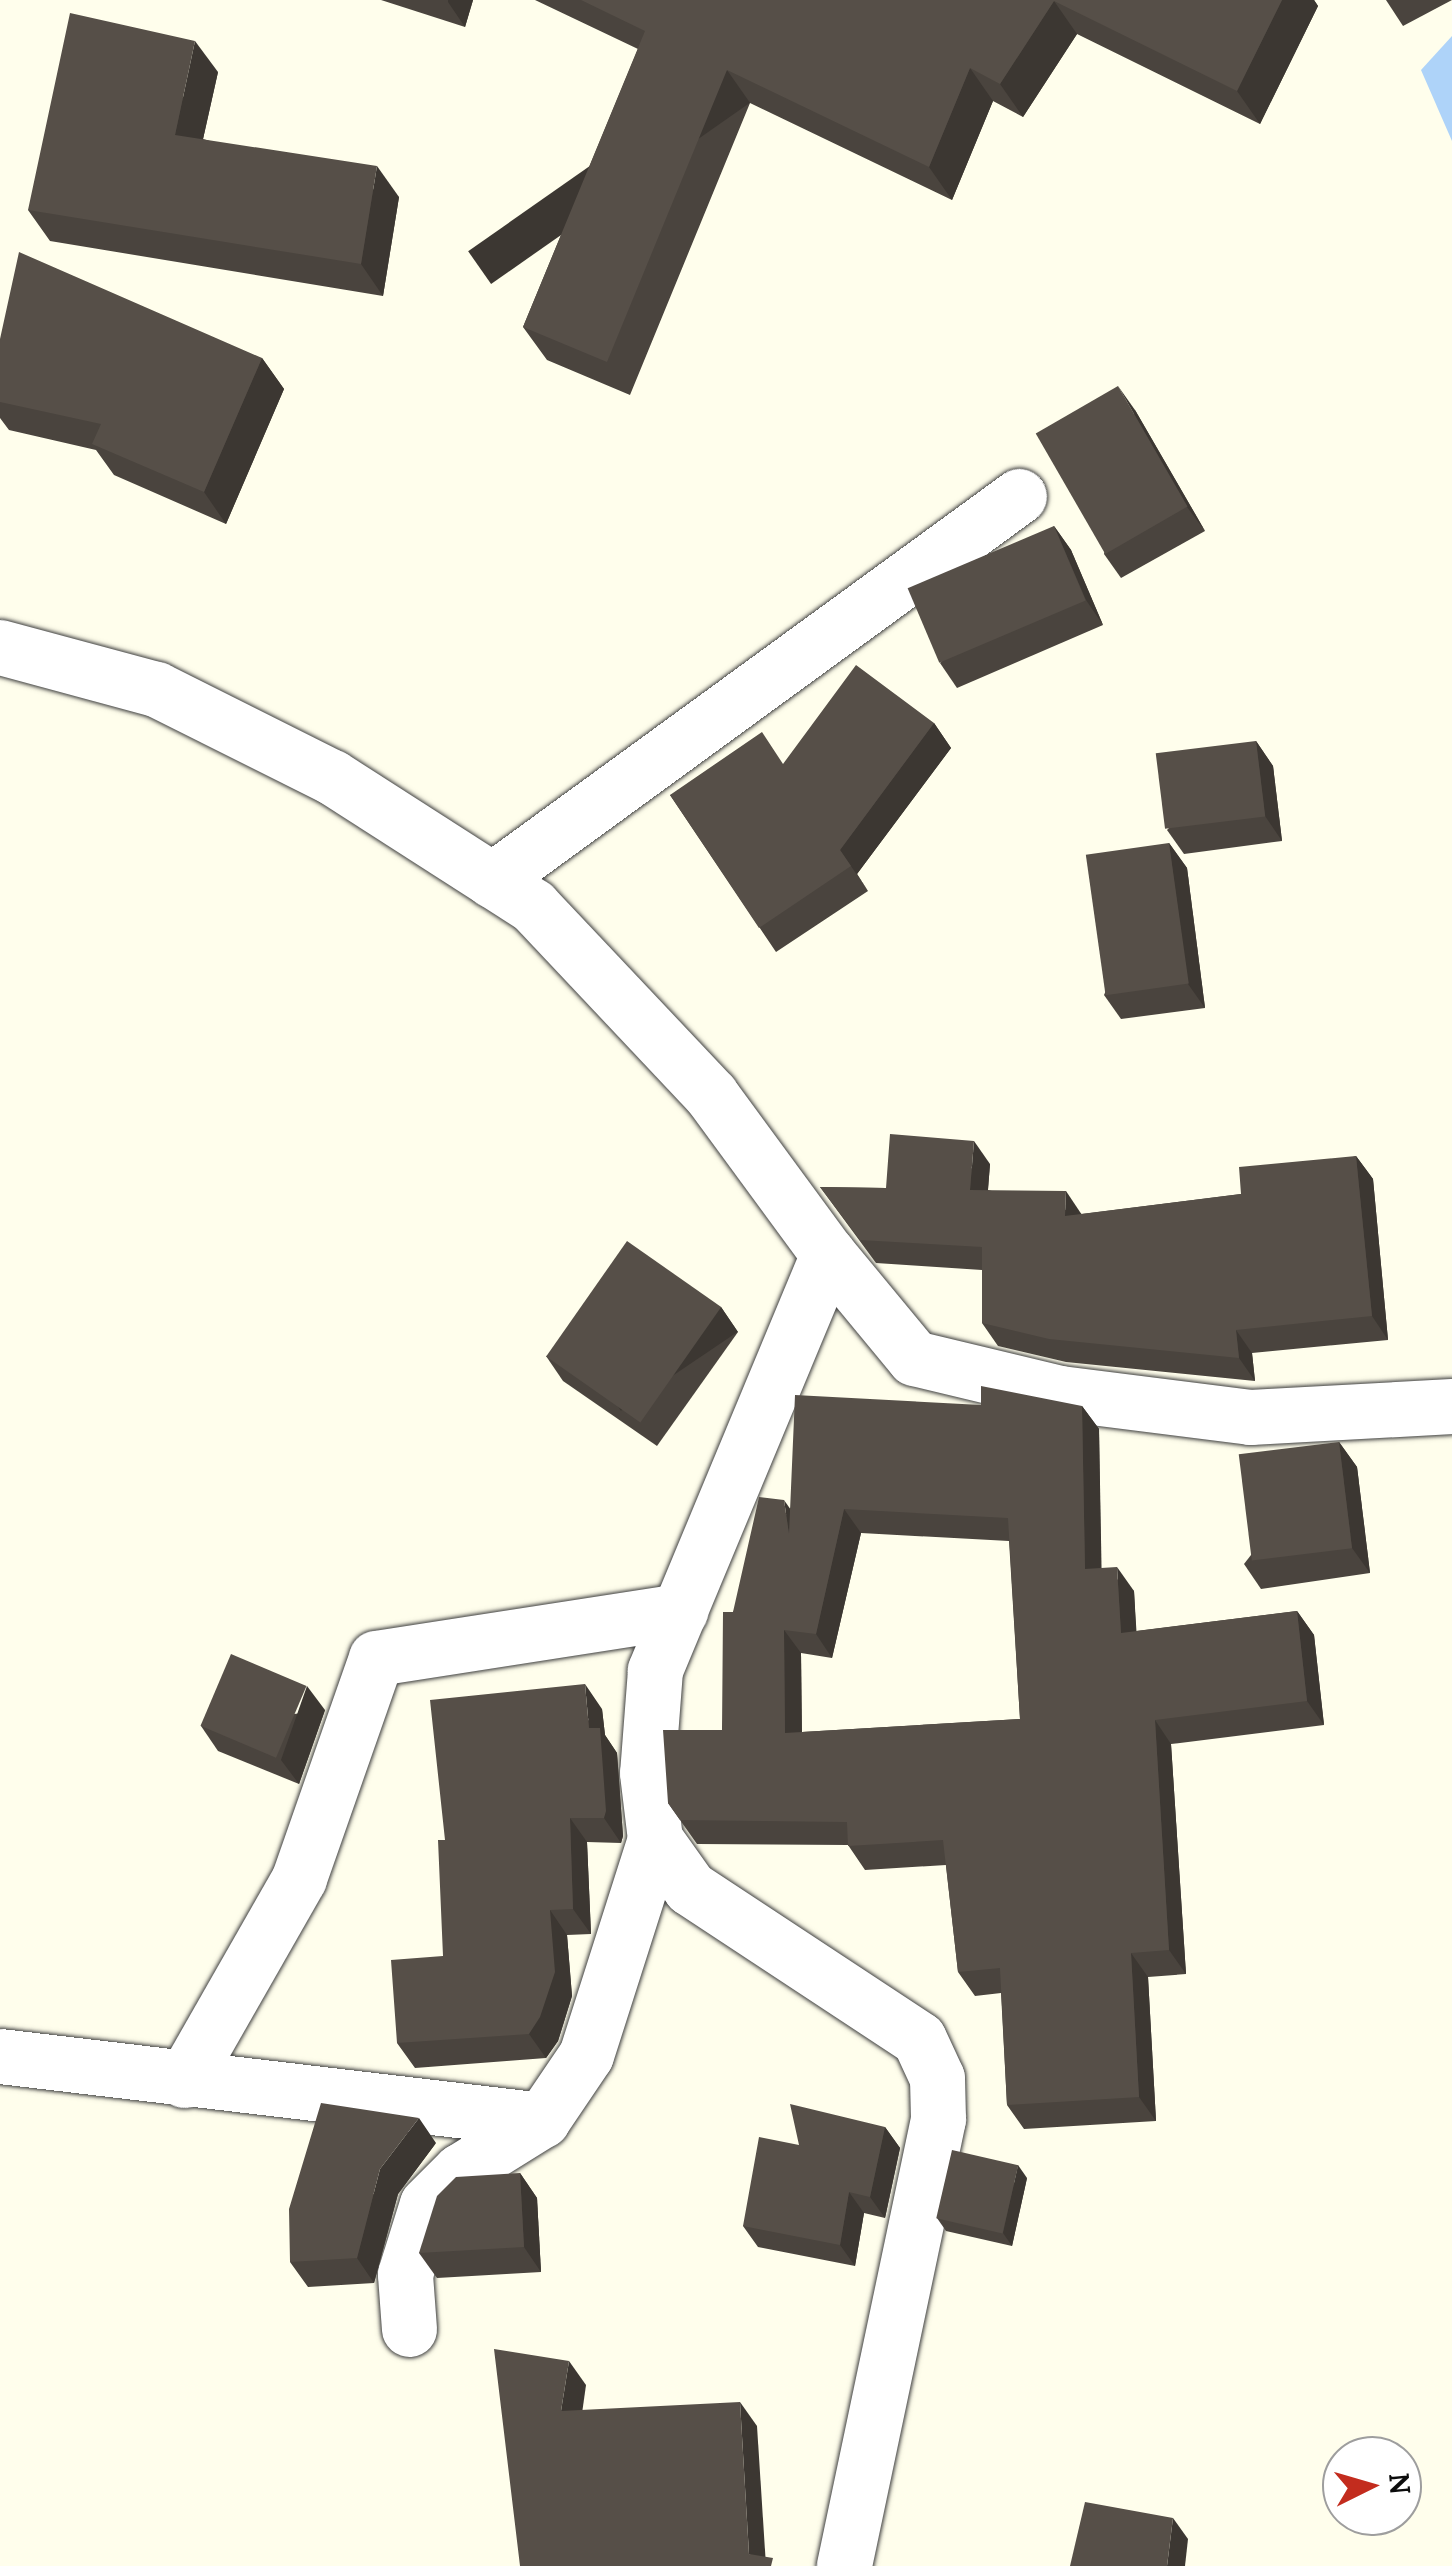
<!DOCTYPE html>
<html>
<head>
<meta charset="utf-8">
<style>
  body { margin:0 }
  #map { position:relative; width:1452px; height:2566px; overflow:hidden; background:#fffeec; font-family:Lora,serif }
  div>[style] { position:absolute }
  [style*='--x'] { left:calc(var(--x)*1px); top:calc(var(--y)*1px); width:calc(var(--w)*1px); rotate:calc(var(--a)*1deg) }
  .water>* { inset:0; background:#aed3f9 }
  .roads { filter:drop-shadow(0 0 2px #3f3f3f) drop-shadow(0 0 2px #3f3f3f) }
  .street>* { height:55px; margin:-27.5px; padding:0 27.5px; transform-origin:27.5px; border-radius:27.5px; background:#fff }
  .wall>* { inset:0; background:#4a443e }
  .shaded-wall>* { inset:0; background:#3c3732; transform-origin:0 0 }
  .building>* { inset:0; background:#564f48; transform-origin:0 0 }
  span { translate:-50% -50%; white-space:nowrap; text-align:center; line-height:1.15; -webkit-text-stroke:10px #fff; paint-order:stroke }
  .north { position:absolute; left:1322px; top:2436px; width:100px; height:100px; box-sizing:border-box; background:#fff; border:2px solid #9e9e9e; border-radius:50%; rotate:85deg; font-size:28px; font-weight:700; line-height:40px; text-align:center; color:#0c0c0c }
  .north::after { content:''; display:block; margin:auto; width:35px; height:45px; background:#c32c1e; clip-path:polygon(50% 0,100% 100%,50% 72%,0 100%) }
</style>
</head>
<body>
<div id="map">
  <div class="water">
    <i style="clip-path:polygon(1452px 36px,1452px 141px,1421px 70px)"></i>
  </div>
  <div class="roads">
    <div class="street">
      <i style="--x:0;--y:647;--w:162;--a:15.1"></i>
      <i style="--x:156;--y:689;--w:197;--a:26.6"></i>
      <i style="--x:332;--y:777;--w:239;--a:32.7"></i>
      <i style="--x:533;--y:906;--w:260;--a:46.7"></i>
      <i style="--x:711;--y:1095;--w:197;--a:53.7"></i>
      <i style="--x:828;--y:1254;--w:135;--a:50.4"></i>
      <i style="--x:914;--y:1358;--w:150;--a:13.5"></i>
      <i style="--x:1060;--y:1393;--w:192;--a:7.2"></i>
      <i style="--x:1250;--y:1417;--w:202;--a:-3.1"></i>
      <i style="--x:492;--y:880;--w:652;--a:-36.08"></i>
      <i style="--x:828;--y:1254;--w:451;--a:112.6"></i>
      <i style="--x:655;--y:1670;--w:103;--a:94.4"></i>
      <i style="--x:647;--y:1773;--w:66;--a:83.1"></i>
      <i style="--x:655;--y:1839;--w:60;--a:54.5"></i>
      <i style="--x:690;--y:1888;--w:274;--a:33.4"></i>
      <i style="--x:919;--y:2039;--w:43;--a:65.2"></i>
      <i style="--x:937;--y:2078;--w:41;--a:88.6"></i>
      <i style="--x:938;--y:2119;--w:457;--a:101.9"></i>
      <i style="--x:0;--y:2056;--w:546;--a:6.73"></i>
      <i style="--x:184;--y:2080;--w:232;--a:-60.3"></i>
      <i style="--x:299;--y:1878;--w:233;--a:-70.7"></i>
      <i style="--x:376;--y:1658;--w:308;--a:-8.8"></i>
      <i style="--x:409;--y:2329;--w:55;--a:-94.2"></i>
      <i style="--x:405;--y:2274;--w:73;--a:-72.6"></i>
      <i style="--x:427;--y:2204;--w:47;--a:-45"></i>
      <i style="--x:460;--y:2171;--w:97;--a:-31.9"></i>
      <i style="--x:542;--y:2120;--w:78;--a:-55.9"></i>
      <i style="--x:586;--y:2055;--w:227;--a:-72.3"></i>
    </div>
  </div>
  <div class="wall">
    <i style="clip-path:polygon(381px 0,473px 0,465px 27px)"></i>
    <i style="clip-path:polygon(535px 0,1314px 0,1318px 6px,1260px 124px,1077px 34px,1023px 117px,993px 101px,952px 200px,750px 103px,630px 395px,547px 360px,523px 327px,638px 49px)"></i>
    <i style="clip-path:polygon(1386px 0,1452px 0,1403px 26px)"></i>
    <i style="clip-path:polygon(218px 72px,203px 139px,399px 197px,383px 296px,50px 241px,28px 210px)"></i>
    <i style="clip-path:polygon(0 339px,262px 358px,284px 389px,226px 524px,114px 475px,96px 450px,9px 430px,0 418px)"></i>
    <i style="clip-path:polygon(1135px 410px,1205px 531px,1121px 578px,1104px 554px)"></i>
    <i style="clip-path:polygon(1054px 526px,1071px 550px,1103px 625px,957px 688px,940px 663px)"></i>
    <i style="clip-path:polygon(934px 723px,951px 748px,857px 874px,868px 891px,776px 952px,670px 795px)"></i>
    <i style="clip-path:polygon(1256px 741px,1273px 766px,1282px 841px,1184px 854px,1167px 830px)"></i>
    <i style="clip-path:polygon(1169px 843px,1187px 868px,1205px 1008px,1121px 1019px,1104px 995px)"></i>
    <i style="clip-path:polygon(1356px 1156px,1373px 1179px,1388px 1340px,1252px 1353px,1255px 1381px,1066px 1362px,998px 1346px,982px 1323px,982px 1270px,876px 1263px,820px 1187px,886px 1188px,990px 1164px,988px 1190px,1082px 1214px,1241px 1194px)"></i>
    <i style="clip-path:polygon(721px 1307px,738px 1332px,657px 1446px,563px 1381px,546px 1356px)"></i>
    <i style="clip-path:polygon(evenodd,981px 1405px,1082px 1406px,1099px 1429px,1101px 1568px,1134px 1591px,1136px 1631px,1297px 1611px,1314px 1635px,1324px 1725px,1171px 1744px,1186px 1974px,1148px 1977px,1156px 2121px,1024px 2129px,1007px 2105px,1001px 1993px,975px 1996px,958px 1972px,946px 1865px,865px 1870px,848px 1845px,697px 1844px,668px 1803px,722px 1730px,733px 1612px,790px 1508px,981px 1405px,861px 1533px,1009px 1541px,1020px 1719px,802px 1732px,801px 1653px,832px 1658px,861px 1533px)"></i>
    <i style="clip-path:polygon(1339px 1442px,1357px 1467px,1370px 1573px,1261px 1589px,1244px 1564px)"></i>
    <i style="clip-path:polygon(602px 1709px,605px 1735px,617px 1753px,623px 1836px,621px 1843px,587px 1842px,591px 1934px,567px 1935px,572px 1996px,558px 2041px,546px 2058px,415px 2068px,397px 2043px,443px 1956px,445px 1840px)"></i>
    <i style="clip-path:polygon(325px 1710px,299px 1784px,218px 1751px,201px 1726px)"></i>
    <i style="clip-path:polygon(885px 2127px,900px 2148px,885px 2218px,864px 2213px,855px 2266px,758px 2247px,743px 2226px,799px 2145px)"></i>
    <i style="clip-path:polygon(436px 2143px,398px 2194px,374px 2283px,308px 2287px,290px 2262px)"></i>
    <i style="clip-path:polygon(520px 2173px,537px 2198px,541px 2272px,437px 2278px,419px 2253px)"></i>
    <i style="clip-path:polygon(1027px 2178px,1012px 2246px,946px 2231px,937px 2218px)"></i>
  </div>
  <div class="shaded-wall">
    <i style="clip-path:polygon(448px 0,473px 0,465px 27px,448px 2px)"></i>
    <i style="clip-path:polygon(1282px 0,1314px 0,1318px 6px,1260px 124px,1237px 91px)"></i>
    <i style="clip-path:polygon(1054px 1px,1077px 34px,1023px 117px,1000px 84px)"></i>
    <i style="clip-path:polygon(195px 41px,218px 72px,197px 166px,175px 135px)"></i>
    <i style="clip-path:polygon(970px 68px,993px 101px,952px 200px,929px 167px)"></i>
    <i style="left:727px;top:70px;width:40px;height:316px;rotate:55deg"></i>
    <i style="clip-path:polygon(377px 166px,399px 197px,383px 296px,361px 264px)"></i>
    <i style="clip-path:polygon(262px 358px,284px 389px,226px 524px,204px 492px)"></i>
    <i style="clip-path:polygon(1118px 386px,1135px 410px,1205px 531px,1187px 507px)"></i>
    <i style="clip-path:polygon(1054px 526px,1071px 550px,1103px 625px,1086px 600px)"></i>
    <i style="clip-path:polygon(934px 723px,951px 748px,857px 874px,868px 891px,840px 850px)"></i>
    <i style="clip-path:polygon(1256px 741px,1273px 766px,1282px 841px,1265px 816px)"></i>
    <i style="clip-path:polygon(1169px 843px,1187px 868px,1205px 1008px,1188px 984px)"></i>
    <i style="clip-path:polygon(974px 1141px,990px 1164px,986px 1213px,970px 1190px)"></i>
    <i style="clip-path:polygon(1356px 1156px,1373px 1179px,1388px 1340px,1372px 1316px)"></i>
    <i style="clip-path:polygon(1066px 1191px,1082px 1215px,1065px 1216px)"></i>
    <i style="left:721px;top:1307px;width:30px;height:141px;rotate:56deg"></i>
    <i style="clip-path:polygon(1236px 1330px,1252px 1353px,1255px 1381px,1239px 1358px)"></i>
    <i style="clip-path:polygon(1082px 1406px,1099px 1429px,1102px 1593px,1085px 1569px)"></i>
    <i style="clip-path:polygon(1339px 1442px,1357px 1467px,1370px 1573px,1352px 1548px)"></i>
    <i style="clip-path:polygon(784px 1500px,800px 1523px,789px 1534px)"></i>
    <i style="clip-path:polygon(844px 1509px,861px 1533px,832px 1658px,816px 1634px)"></i>
    <i style="clip-path:polygon(1117px 1567px,1134px 1591px,1138px 1657px,1121px 1633px)"></i>
    <i style="clip-path:polygon(1297px 1611px,1314px 1635px,1324px 1725px,1307px 1701px)"></i>
    <i style="clip-path:polygon(784px 1630px,801px 1653px,802px 1757px,785px 1733px)"></i>
    <i style="clip-path:polygon(585px 1684px,602px 1709px,605px 1735px,617px 1753px,623px 1836px,621px 1843px,604px 1818px,589px 1728px)"></i>
    <i style="clip-path:polygon(307px 1686px,325px 1710px,299px 1784px,281px 1760px)"></i>
    <i style="clip-path:polygon(1155px 1720px,1171px 1744px,1186px 1974px,1169px 1950px)"></i>
    <i style="clip-path:polygon(570px 1818px,587px 1842px,591px 1934px,573px 1909px)"></i>
    <i style="clip-path:polygon(550px 1910px,567px 1935px,572px 1996px,558px 2041px,546px 2058px,529px 2034px)"></i>
    <i style="clip-path:polygon(1131px 1953px,1148px 1977px,1156px 2121px,1139px 2097px)"></i>
    <i style="clip-path:polygon(419px 2118px,436px 2143px,398px 2194px,374px 2283px,357px 2258px,380px 2169px)"></i>
    <i style="clip-path:polygon(885px 2127px,900px 2148px,885px 2218px,870px 2197px)"></i>
    <i style="clip-path:polygon(1018px 2165px,1027px 2178px,1012px 2246px,1003px 2233px)"></i>
    <i style="clip-path:polygon(520px 2173px,537px 2198px,541px 2272px,524px 2247px)"></i>
    <i style="clip-path:polygon(849px 2192px,864px 2213px,855px 2266px,840px 2245px)"></i>
    <i style="clip-path:polygon(569px 2361px,586px 2385px,579px 2435px,561px 2411px)"></i>
    <i style="clip-path:polygon(740px 2402px,757px 2426px,766px 2566px,749px 2554px)"></i>
    <i style="clip-path:polygon(1173px 2518px,1188px 2539px,1185px 2566px,1167px 2566px)"></i>
  </div>
  <div class="building">
    <i style="clip-path:polygon(581px 0,1282px 0,1237px 91px,1054px 1px,1000px 84px,970px 68px,929px 167px,727px 70px,607px 362px,523px 327px,645px 31px)"></i>
    <i style="clip-path:polygon(70px 13px,195px 41px,175px 135px,377px 166px,361px 264px,28px 210px)"></i>
    <i style="clip-path:polygon(19px 252px,262px 358px,204px 492px,92px 444px,101px 424px,0 402px,0 339px)"></i>
    <i style="left:1118px;top:386px;width:139px;height:95px;rotate:60deg"></i>
    <i style="left:1054px;top:526px;width:81px;height:159px;rotate:67deg"></i>
    <i style="clip-path:polygon(856px 665px,934px 723px,840px 850px,851px 866px,759px 928px,670px 795px,762px 732px,783px 764px)"></i>
    <i style="left:1256px;top:741px;width:76px;height:101px;rotate:83deg"></i>
    <i style="left:1169px;top:843px;width:142px;height:84px;rotate:82deg"></i>
    <i style="clip-path:polygon(890px 1134px,974px 1141px,970px 1190px,1066px 1191px,1065px 1216px,1241px 1194px,1239px 1167px,1356px 1156px,1372px 1316px,1236px 1330px,1239px 1358px,1049px 1339px,982px 1323px,982px 1247px,860px 1240px,820px 1187px,886px 1188px)"></i>
    <i style="left:627px;top:1241px;width:115px;height:141px;rotate:35deg"></i>
    <i style="clip-path:polygon(evenodd,981px 1386px,1082px 1406px,1085px 1569px,1117px 1567px,1121px 1633px,1297px 1611px,1307px 1701px,1155px 1720px,1169px 1950px,1131px 1953px,1139px 2097px,1007px 2105px,1000px 1968px,958px 1972px,943px 1840px,848px 1846px,847px 1822px,680px 1820px,668px 1803px,663px 1730px,722px 1730px,723px 1612px,733px 1612px,759px 1497px,784px 1500px,789px 1534px,795px 1395px,981px 1405px,981px 1386px,844px 1509px,1008px 1518px,1020px 1719px,785px 1733px,784px 1630px,816px 1634px,844px 1509px)"></i>
    <i style="left:1339px;top:1442px;width:107px;height:101px;rotate:83deg"></i>
    <i style="left:231px;top:1654px;width:82px;height:78px;rotate:23deg"></i>
    <i style="clip-path:polygon(585px 1684px,589px 1728px,600px 1728px,606px 1811px,604px 1818px,570px 1818px,573px 1909px,550px 1910px,555px 1972px,540px 2017px,529px 2034px,397px 2043px,391px 1960px,443px 1956px,438px 1840px,445px 1840px,430px 1700px)"></i>
    <i style="clip-path:polygon(321px 2103px,419px 2118px,380px 2169px,357px 2258px,290px 2262px,289px 2209px)"></i>
    <i style="clip-path:polygon(790px 2104px,885px 2127px,870px 2197px,849px 2192px,840px 2245px,743px 2226px,759px 2137px,799px 2145px)"></i>
    <i style="left:952px;top:2150px;width:68px;height:70px;rotate:13deg"></i>
    <i style="clip-path:polygon(520px 2173px,524px 2247px,419px 2253px,437px 2196px,456px 2177px)"></i>
    <i style="clip-path:polygon(494px 2349px,569px 2361px,561px 2411px,740px 2402px,749px 2554px,773px 2558px,771px 2566px,520px 2566px)"></i>
    <i style="clip-path:polygon(1085px 2502px,1173px 2518px,1167px 2566px,1070px 2566px)"></i>
  </div>
  <div class="north">N</div>
</div>
</body>
</html>
